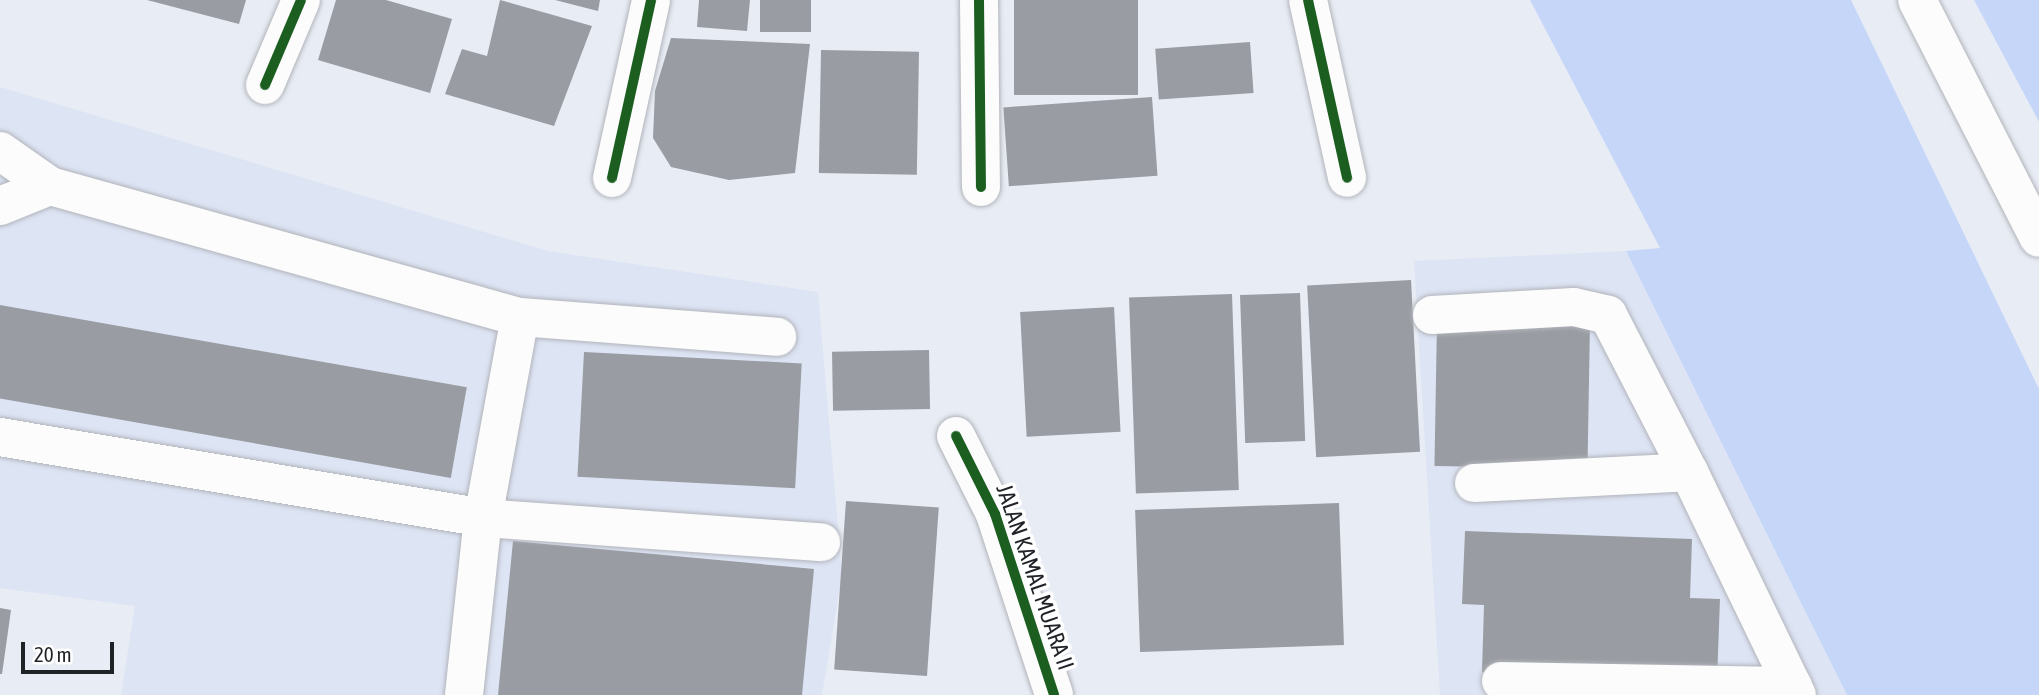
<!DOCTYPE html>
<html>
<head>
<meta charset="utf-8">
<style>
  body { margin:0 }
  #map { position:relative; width:2039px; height:695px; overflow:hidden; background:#e8ecf4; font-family:"Asap Condensed",sans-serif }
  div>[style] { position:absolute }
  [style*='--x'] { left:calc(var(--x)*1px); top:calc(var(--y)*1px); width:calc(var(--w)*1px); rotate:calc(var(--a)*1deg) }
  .built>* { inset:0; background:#dde4f4 }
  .water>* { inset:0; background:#c6d6f9 }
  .building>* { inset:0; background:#999ca2; transform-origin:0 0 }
  .roads { filter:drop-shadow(0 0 2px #b1b4ba) drop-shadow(0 0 2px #b1b4ba) }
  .minor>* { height:38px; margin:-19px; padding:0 19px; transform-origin:19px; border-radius:19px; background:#fcfcfd }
  .major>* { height:38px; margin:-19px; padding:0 19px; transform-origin:19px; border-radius:19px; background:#fcfcfd }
  .cycleway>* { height:10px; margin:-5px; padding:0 5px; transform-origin:5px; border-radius:5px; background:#1b5e20 }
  span { translate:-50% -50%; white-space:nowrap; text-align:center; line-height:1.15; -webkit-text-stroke:7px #fff; paint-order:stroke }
  .street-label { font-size:23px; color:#1f2227 }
  .scale { position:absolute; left:21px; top:642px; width:93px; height:32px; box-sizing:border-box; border:4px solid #1f2227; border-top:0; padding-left:9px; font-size:21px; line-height:24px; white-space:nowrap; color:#1f2227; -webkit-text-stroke:5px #fff; paint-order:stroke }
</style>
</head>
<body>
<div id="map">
  <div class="built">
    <i style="clip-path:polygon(0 87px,548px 251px,818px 292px,842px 575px,822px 695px,121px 695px,135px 606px,0 588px)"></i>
    <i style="clip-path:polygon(1626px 251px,1847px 695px,1440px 695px,1414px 261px)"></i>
  </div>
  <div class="water">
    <i style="clip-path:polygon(1530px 0,1851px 0,2039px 389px,2039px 695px,1847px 695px,1626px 251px,1660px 248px)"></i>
    <i style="clip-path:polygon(1974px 0,2039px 0,2039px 122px)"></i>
  </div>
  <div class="building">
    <i style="clip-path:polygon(147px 0,246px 0,239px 24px)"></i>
    <i style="clip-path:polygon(336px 0,386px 0,452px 19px,430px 93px,318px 60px)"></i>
    <i style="clip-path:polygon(500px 0,592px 26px,554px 126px,445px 94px,462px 49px,487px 56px)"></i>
    <i style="clip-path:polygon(555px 0,600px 0,598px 11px)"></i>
    <i style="clip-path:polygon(699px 0,750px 0,747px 31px,697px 27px)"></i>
    <i style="left:760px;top:0;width:51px;height:32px"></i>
    <i style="left:1014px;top:0;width:124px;height:95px"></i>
    <i style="clip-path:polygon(671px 38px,810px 44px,795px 173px,729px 180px,671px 167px,653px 138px,655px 91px)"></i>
    <i style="left:1250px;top:42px;width:51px;height:95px;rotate:86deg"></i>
    <i style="left:821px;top:50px;width:98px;height:123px;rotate:1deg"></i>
    <i style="left:1152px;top:97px;width:79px;height:149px;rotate:86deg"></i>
    <i style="left:1411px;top:280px;width:172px;height:104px;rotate:87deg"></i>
    <i style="left:1300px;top:293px;width:148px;height:60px;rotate:88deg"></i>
    <i style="left:1232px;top:294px;width:196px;height:103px;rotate:88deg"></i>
    <i style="left:0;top:305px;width:474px;height:92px;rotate:10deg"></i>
    <i style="left:1114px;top:307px;width:125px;height:94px;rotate:87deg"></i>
    <i style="left:1437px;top:321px;width:153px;height:145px;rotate:1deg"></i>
    <i style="left:929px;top:350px;width:59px;height:97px;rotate:89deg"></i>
    <i style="left:584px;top:352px;width:218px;height:125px;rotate:3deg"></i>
    <i style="left:846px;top:501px;width:93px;height:169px;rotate:4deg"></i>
    <i style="left:1339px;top:503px;width:142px;height:204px;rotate:88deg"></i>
    <i style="clip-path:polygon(1465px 531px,1692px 539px,1690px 598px,1720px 599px,1717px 680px,1482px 672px,1484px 605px,1462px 604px)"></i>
    <i style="clip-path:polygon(513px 541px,814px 569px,802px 695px,498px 695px)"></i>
    <i style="clip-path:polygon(0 608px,11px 610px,2px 674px,0 674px)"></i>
  </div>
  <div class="roads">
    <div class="minor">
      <i style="--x:979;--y:0;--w:187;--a:89.4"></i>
      <i style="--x:1308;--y:0;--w:182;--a:77.6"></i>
      <i style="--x:265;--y:85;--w:92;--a:-67"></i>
      <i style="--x:0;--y:151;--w:61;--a:35"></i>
      <i style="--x:50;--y:186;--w:488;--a:15.6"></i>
      <i style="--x:520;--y:317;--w:258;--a:4.4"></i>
      <i style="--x:612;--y:178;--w:182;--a:-77.6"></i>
      <i style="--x:0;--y:206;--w:54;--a:-21.8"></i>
      <i style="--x:1432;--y:315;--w:142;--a:-3.2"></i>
      <i style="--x:1574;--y:307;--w:35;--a:13"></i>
      <i style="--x:1608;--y:315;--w:177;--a:62.7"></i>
      <i style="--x:956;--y:436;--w:87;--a:63.4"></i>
      <i style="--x:995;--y:514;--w:190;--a:71.9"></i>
      <i style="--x:0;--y:437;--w:490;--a:9.5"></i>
      <i style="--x:483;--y:518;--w:339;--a:4.1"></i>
      <i style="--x:1474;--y:483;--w:215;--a:-2.9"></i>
      <i style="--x:1689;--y:472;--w:248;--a:64.2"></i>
      <i style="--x:1501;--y:681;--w:292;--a:1"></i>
      <i style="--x:464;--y:695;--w:178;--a:-83.9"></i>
      <i style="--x:483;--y:518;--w:204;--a:-79.6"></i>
    </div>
    <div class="major">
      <i style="--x:1917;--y:0;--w:267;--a:62.9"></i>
    </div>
  </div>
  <div class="cycleway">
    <i style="--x:979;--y:0;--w:187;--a:89.4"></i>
    <i style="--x:1308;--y:0;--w:182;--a:77.6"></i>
    <i style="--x:265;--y:85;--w:92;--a:-67"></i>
    <i style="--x:612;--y:178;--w:182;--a:-77.6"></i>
    <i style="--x:956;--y:436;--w:87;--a:63.4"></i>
    <i style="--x:995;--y:514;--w:190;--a:71.9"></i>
  </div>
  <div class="street-label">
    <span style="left:1035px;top:577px;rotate:71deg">JALAN KAMAL MUARA II</span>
  </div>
  <div class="scale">20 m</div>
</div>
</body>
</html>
